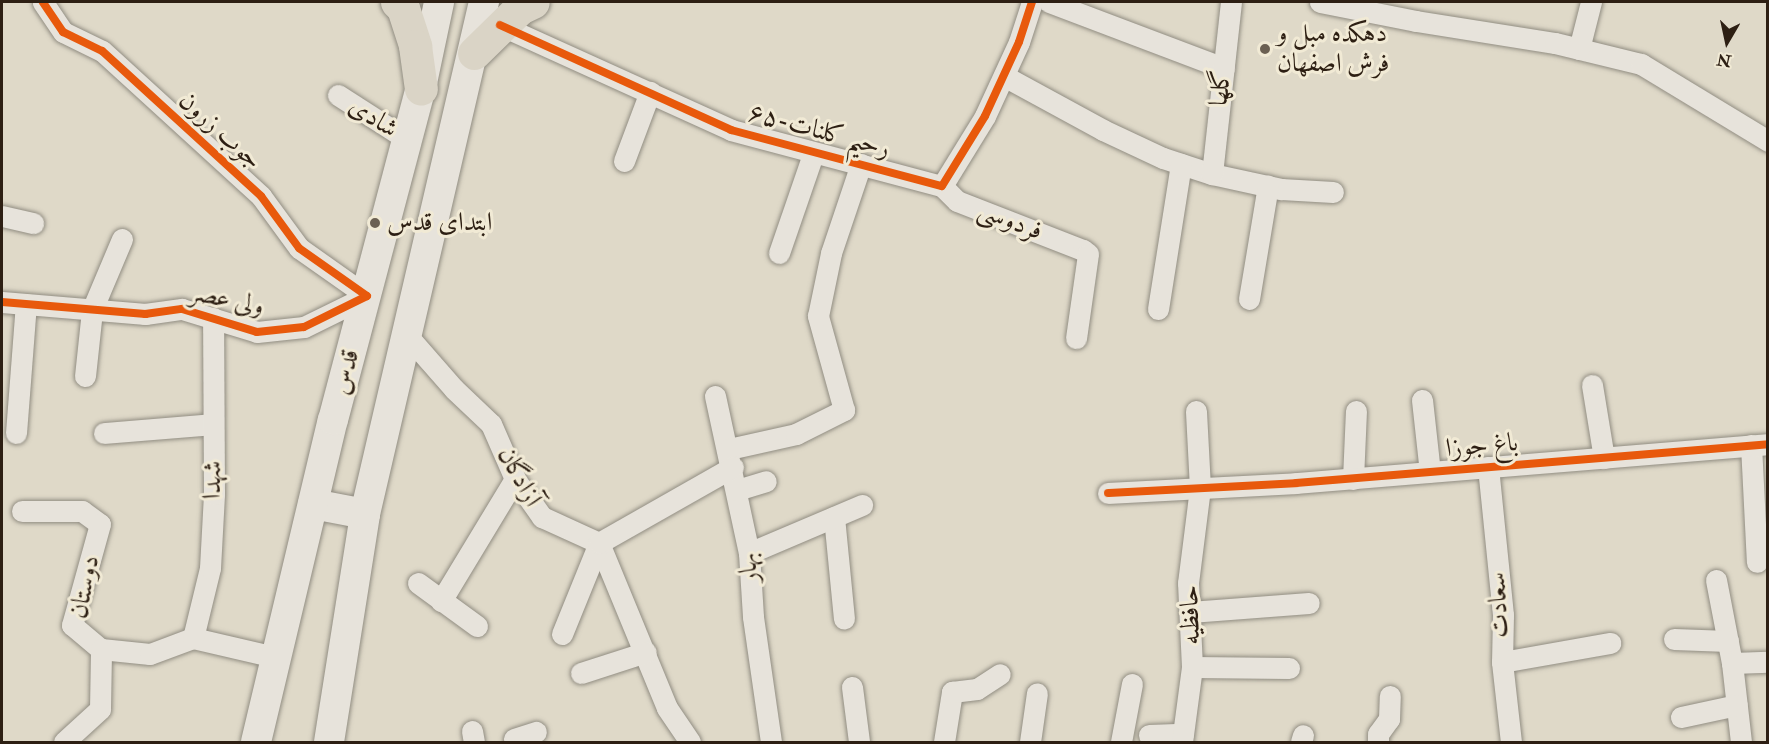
<!DOCTYPE html>
<html>
<head>
<meta charset="utf-8">
<style>
  body { margin:0 }
  #map { position:relative; width:1769px; height:744px; overflow:hidden; background:#dfd9c8; font-family:"IM FELL Double Pica",Amiri,serif }
  div>[style] { position:absolute }
  [style*='--x'] { left:calc(var(--x)*1px); top:calc(var(--y)*1px); width:calc(var(--w)*1px); rotate:calc(var(--a)*1deg) }
  .roads { filter:drop-shadow(0 0 2px #918d82) drop-shadow(0 0 2px #918d82) }
  .minor>* { height:21px; margin:-10.5px; padding:0 10.5px; transform-origin:10.5px; border-radius:10.5px; background:#e7e3db }
  .secondary>* { height:30px; margin:-15px; padding:0 15px; transform-origin:15px; border-radius:15px; background:#e7e3db }
  .primary>* { height:33px; margin:-16.5px; padding:0 16.5px; transform-origin:16.5px; border-radius:16.5px; background:#dad4c6 }
  .cycleway>* { height:8px; margin:-4px; padding:0 4px; transform-origin:4px; border-radius:4px; background:#e8590c }
  .dots>* { width:16px; height:16px; translate:-50% -50%; box-sizing:border-box; border:3px solid #f1ead5; border-radius:50% }
  span { translate:-50% -50%; white-space:nowrap; text-align:center; line-height:1.15; -webkit-text-stroke:6px #f1ead5; paint-order:stroke }
  .poi-label { font-size:26px; color:#2d1f13 }
  .left { translate:0 -50%; text-align:left }
  .street-label { font-size:26px; color:#2d1f13 }
  .frame { position:absolute; inset:0; border:3px solid #2d1f13; pointer-events:none }
  .north { position:absolute; left:1697px; top:12px; width:60px; height:60px; -webkit-text-stroke:4px #f1ead5; paint-order:stroke; rotate:189deg; font-size:16px; font-weight:700; line-height:24px; text-align:center; color:#2d1f13 }
  .north::after { content:''; display:block; margin:auto; width:21px; height:27px; background:#2d1f13; clip-path:polygon(50% 0,100% 100%,50% 72%,0 100%) }
</style>
</head>
<body>
<div id="map">
  <div class="roads">
    <div class="minor">
      <i style="--x:1049;--y:2;--w:187;--a:20.7"></i>
      <i style="--x:1320;--y:2;--w:98;--a:11.2"></i>
      <i style="--x:1416;--y:21;--w:141;--a:9"></i>
      <i style="--x:1555;--y:43;--w:89;--a:13.7"></i>
      <i style="--x:1641;--y:64;--w:149;--a:31.2"></i>
      <i style="--x:500;--y:25;--w:254;--a:24.4"></i>
      <i style="--x:731;--y:130;--w:218;--a:14.9"></i>
      <i style="--x:942;--y:186;--w:82;--a:-58.4"></i>
      <i style="--x:985;--y:116;--w:81;--a:-65.3"></i>
      <i style="--x:1019;--y:42;--w:42;--a:-72"></i>
      <i style="--x:1579;--y:49;--w:49;--a:-75.7"></i>
      <i style="--x:1004;--y:76;--w:113;--a:28.6"></i>
      <i style="--x:1103;--y:130;--w:66;--a:25"></i>
      <i style="--x:1163;--y:158;--w:52;--a:18.1"></i>
      <i style="--x:1212;--y:174;--w:71;--a:12.3"></i>
      <i style="--x:1281;--y:189;--w:52;--a:3.3"></i>
      <i style="--x:338;--y:95;--w:83;--a:32.7"></i>
      <i style="--x:624;--y:161;--w:74;--a:-69.4"></i>
      <i style="--x:1212;--y:174;--w:173;--a:-83.7"></i>
      <i style="--x:942;--y:186;--w:21;--a:45"></i>
      <i style="--x:957;--y:201;--w:135;--a:21.3"></i>
      <i style="--x:1083;--y:250;--w:6;--a:39"></i>
      <i style="--x:1088;--y:254;--w:85;--a:98.1"></i>
      <i style="--x:2;--y:216;--w:32;--a:13"></i>
      <i style="--x:779;--y:253;--w:105;--a:-71"></i>
      <i style="--x:1249;--y:299;--w:115;--a:-80.5"></i>
      <i style="--x:2;--y:302;--w:144;--a:4.8"></i>
      <i style="--x:145;--y:314;--w:37;--a:-8"></i>
      <i style="--x:182;--y:309;--w:78;--a:17"></i>
      <i style="--x:257;--y:332;--w:47;--a:-6.1"></i>
      <i style="--x:304;--y:327;--w:70;--a:-26.2"></i>
      <i style="--x:367;--y:296;--w:83;--a:-144.8"></i>
      <i style="--x:299;--y:248;--w:64;--a:-126.2"></i>
      <i style="--x:261;--y:196;--w:215;--a:-137.6"></i>
      <i style="--x:102;--y:51;--w:43;--a:-154"></i>
      <i style="--x:63;--y:32;--w:36;--a:-124"></i>
      <i style="--x:1158;--y:309;--w:147;--a:-81"></i>
      <i style="--x:405;--y:333;--w:74;--a:48.8"></i>
      <i style="--x:454;--y:389;--w:51;--a:43.4"></i>
      <i style="--x:491;--y:424;--w:60;--a:66.4"></i>
      <i style="--x:515;--y:479;--w:47;--a:54.6"></i>
      <i style="--x:542;--y:517;--w:63;--a:24.5"></i>
      <i style="--x:599;--y:543;--w:178;--a:67.6"></i>
      <i style="--x:667;--y:708;--w:41;--a:55.9"></i>
      <i style="--x:85;--y:376;--w:66;--a:-83.9"></i>
      <i style="--x:92;--y:310;--w:77;--a:-67.1"></i>
      <i style="--x:1592;--y:385;--w:74;--a:80.7"></i>
      <i style="--x:715;--y:396;--w:161;--a:77.8"></i>
      <i style="--x:749;--y:553;--w:64;--a:86.4"></i>
      <i style="--x:753;--y:617;--w:126;--a:81.8"></i>
      <i style="--x:1422;--y:400;--w:72;--a:83.7"></i>
      <i style="--x:16;--y:433;--w:129;--a:-85.6"></i>
      <i style="--x:104;--y:433;--w:109;--a:-4.7"></i>
      <i style="--x:1751;--y:445;--w:117;--a:87.1"></i>
      <i style="--x:729;--y:449;--w:69;--a:-12.6"></i>
      <i style="--x:796;--y:434;--w:54;--a:-26.6"></i>
      <i style="--x:844;--y:410;--w:98;--a:-105.5"></i>
      <i style="--x:818;--y:316;--w:64;--a:-78.3"></i>
      <i style="--x:831;--y:253;--w:94;--a:-71.4"></i>
      <i style="--x:1488;--y:467;--w:149;--a:84.2"></i>
      <i style="--x:1503;--y:615;--w:47;--a:91.2"></i>
      <i style="--x:1502;--y:662;--w:81;--a:83.6"></i>
      <i style="--x:1353;--y:479;--w:68;--a:-87.5"></i>
      <i style="--x:737;--y:490;--w:30;--a:-17"></i>
      <i style="--x:1108;--y:493;--w:188;--a:-3"></i>
      <i style="--x:1296;--y:483;--w:474;--a:-4.7"></i>
      <i style="--x:22;--y:511;--w:60;--a:0"></i>
      <i style="--x:82;--y:511;--w:22;--a:36"></i>
      <i style="--x:100;--y:524;--w:105;--a:105.5"></i>
      <i style="--x:72;--y:625;--w:38;--a:40"></i>
      <i style="--x:101;--y:649;--w:49;--a:5.8"></i>
      <i style="--x:150;--y:654;--w:46;--a:-20.4"></i>
      <i style="--x:193;--y:638;--w:84;--a:13"></i>
      <i style="--x:834;--y:517;--w:102;--a:84.4"></i>
      <i style="--x:749;--y:553;--w:123;--a:-23"></i>
      <i style="--x:1716;--y:580;--w:85;--a:79.1"></i>
      <i style="--x:1732;--y:663;--w:80;--a:83.5"></i>
      <i style="--x:418;--y:583;--w:73;--a:36.1"></i>
      <i style="--x:441;--y:601;--w:143;--a:-58.8"></i>
      <i style="--x:1190;--y:612;--w:119;--a:-4.3"></i>
      <i style="--x:562;--y:634;--w:98;--a:-67.9"></i>
      <i style="--x:599;--y:543;--w:154;--a:-29.6"></i>
      <i style="--x:193;--y:638;--w:72;--a:-76.3"></i>
      <i style="--x:210;--y:568;--w:74;--a:-86.9"></i>
      <i style="--x:214;--y:494;--w:176;--a:-90.3"></i>
      <i style="--x:1674;--y:639;--w:54;--a:2.1"></i>
      <i style="--x:1502;--y:662;--w:110;--a:-10"></i>
      <i style="--x:1732;--y:663;--w:36;--a:-2"></i>
      <i style="--x:1192;--y:667;--w:97;--a:0.6"></i>
      <i style="--x:581;--y:673;--w:68;--a:-17.9"></i>
      <i style="--x:852;--y:687;--w:55;--a:82.7"></i>
      <i style="--x:1681;--y:717;--w:57;--a:-12.1"></i>
      <i style="--x:472;--y:731;--w:11;--a:80"></i>
      <i style="--x:1149;--y:735;--w:34;--a:-2"></i>
      <i style="--x:514;--y:739;--w:23;--a:-18"></i>
      <i style="--x:64;--y:742;--w:49;--a:-42.5"></i>
      <i style="--x:100;--y:709;--w:60;--a:-89"></i>
      <i style="--x:944;--y:742;--w:51;--a:-80.9"></i>
      <i style="--x:952;--y:692;--w:25;--a:-7"></i>
      <i style="--x:977;--y:689;--w:27;--a:-33"></i>
      <i style="--x:1030;--y:742;--w:49;--a:-81.9"></i>
      <i style="--x:1121;--y:742;--w:59;--a:-79.3"></i>
      <i style="--x:1182;--y:742;--w:76;--a:-82.4"></i>
      <i style="--x:1192;--y:667;--w:84;--a:-92.7"></i>
      <i style="--x:1188;--y:583;--w:96;--a:-82.8"></i>
      <i style="--x:1200;--y:488;--w:77;--a:-93"></i>
      <i style="--x:1301;--y:742;--w:7;--a:-74"></i>
      <i style="--x:1378;--y:742;--w:8;--a:-90"></i>
      <i style="--x:1378;--y:734;--w:19;--a:-54"></i>
      <i style="--x:1389;--y:719;--w:23;--a:-88"></i>
    </div>
    <div class="secondary">
      <i style="--x:313;--y:504;--w:53;--a:10.9"></i>
      <i style="--x:256;--y:742;--w:331;--a:-76.6"></i>
      <i style="--x:333;--y:420;--w:349;--a:-75.2"></i>
      <i style="--x:422;--y:83;--w:83;--a:-78.1"></i>
      <i style="--x:329;--y:742;--w:231;--a:-81"></i>
      <i style="--x:365;--y:514;--w:526;--a:-76.92"></i>
    </div>
    <div class="primary">
      <i style="--x:397;--y:2;--w:8;--a:45"></i>
      <i style="--x:403;--y:8;--w:40;--a:72"></i>
      <i style="--x:415;--y:46;--w:43;--a:82.1"></i>
      <i style="--x:474;--y:53;--w:64;--a:-44.4"></i>
      <i style="--x:520;--y:8;--w:14;--a:-25"></i>
    </div>
  </div>
  <div class="cycleway">
    <i style="--x:500;--y:25;--w:254;--a:24.4"></i>
    <i style="--x:731;--y:130;--w:218;--a:14.9"></i>
    <i style="--x:942;--y:186;--w:82;--a:-58.4"></i>
    <i style="--x:985;--y:116;--w:81;--a:-65.3"></i>
    <i style="--x:1019;--y:42;--w:42;--a:-72"></i>
    <i style="--x:2;--y:302;--w:144;--a:4.8"></i>
    <i style="--x:145;--y:314;--w:37;--a:-8"></i>
    <i style="--x:182;--y:309;--w:78;--a:17"></i>
    <i style="--x:257;--y:332;--w:47;--a:-6.1"></i>
    <i style="--x:304;--y:327;--w:70;--a:-26.2"></i>
    <i style="--x:367;--y:296;--w:83;--a:-144.8"></i>
    <i style="--x:299;--y:248;--w:64;--a:-126.2"></i>
    <i style="--x:261;--y:196;--w:215;--a:-137.6"></i>
    <i style="--x:102;--y:51;--w:43;--a:-154"></i>
    <i style="--x:63;--y:32;--w:36;--a:-124"></i>
    <i style="--x:1108;--y:493;--w:188;--a:-3"></i>
    <i style="--x:1296;--y:483;--w:474;--a:-4.7"></i>
  </div>
  <div class="dots">
    <i style="left:1265px;top:49px;background:#6b6052"></i>
    <i style="left:375px;top:223px;background:#6b6052"></i>
  </div>
  <div class="poi-label">
    <span class="left" style="left:1277px;top:49px">دهکده مبل و<br>فرش اصفهان</span>
    <span class="left" style="left:387px;top:223px">ابتدای قدس</span>
  </div>
  <div class="street-label">
    <span style="left:1221px;top:88px;rotate:-84deg">گلها</span>
    <span style="left:373px;top:118px;rotate:33deg">شادی</span>
    <span style="left:220px;top:131px;rotate:42deg">جوب زرون</span>
    <span style="left:819px;top:131px;rotate:15deg">۶۵-رحیم کلنات</span>
    <span style="left:1010px;top:221px;rotate:21deg">فردوسی</span>
    <span style="left:227px;top:300px;rotate:12deg">ولی عصر</span>
    <span style="left:346px;top:372px;rotate:-75deg">قدس</span>
    <span style="left:1482px;top:446px;rotate:-5deg">باغ جوزا</span>
    <span style="left:519px;top:477px;rotate:61deg">آزادگان</span>
    <span style="left:213px;top:480px;rotate:-89deg">شهدا</span>
    <span style="left:749px;top:568px;rotate:-96deg">بهار</span>
    <span style="left:85px;top:587px;rotate:-78deg">دوستان</span>
    <span style="left:1499px;top:605px;rotate:-93deg">سعادت</span>
    <span style="left:1191px;top:615px;rotate:-92deg">حافظیه</span>
  </div>
  <div class="frame"></div>
  <div class="north">N</div>
</div>
</body>
</html>
